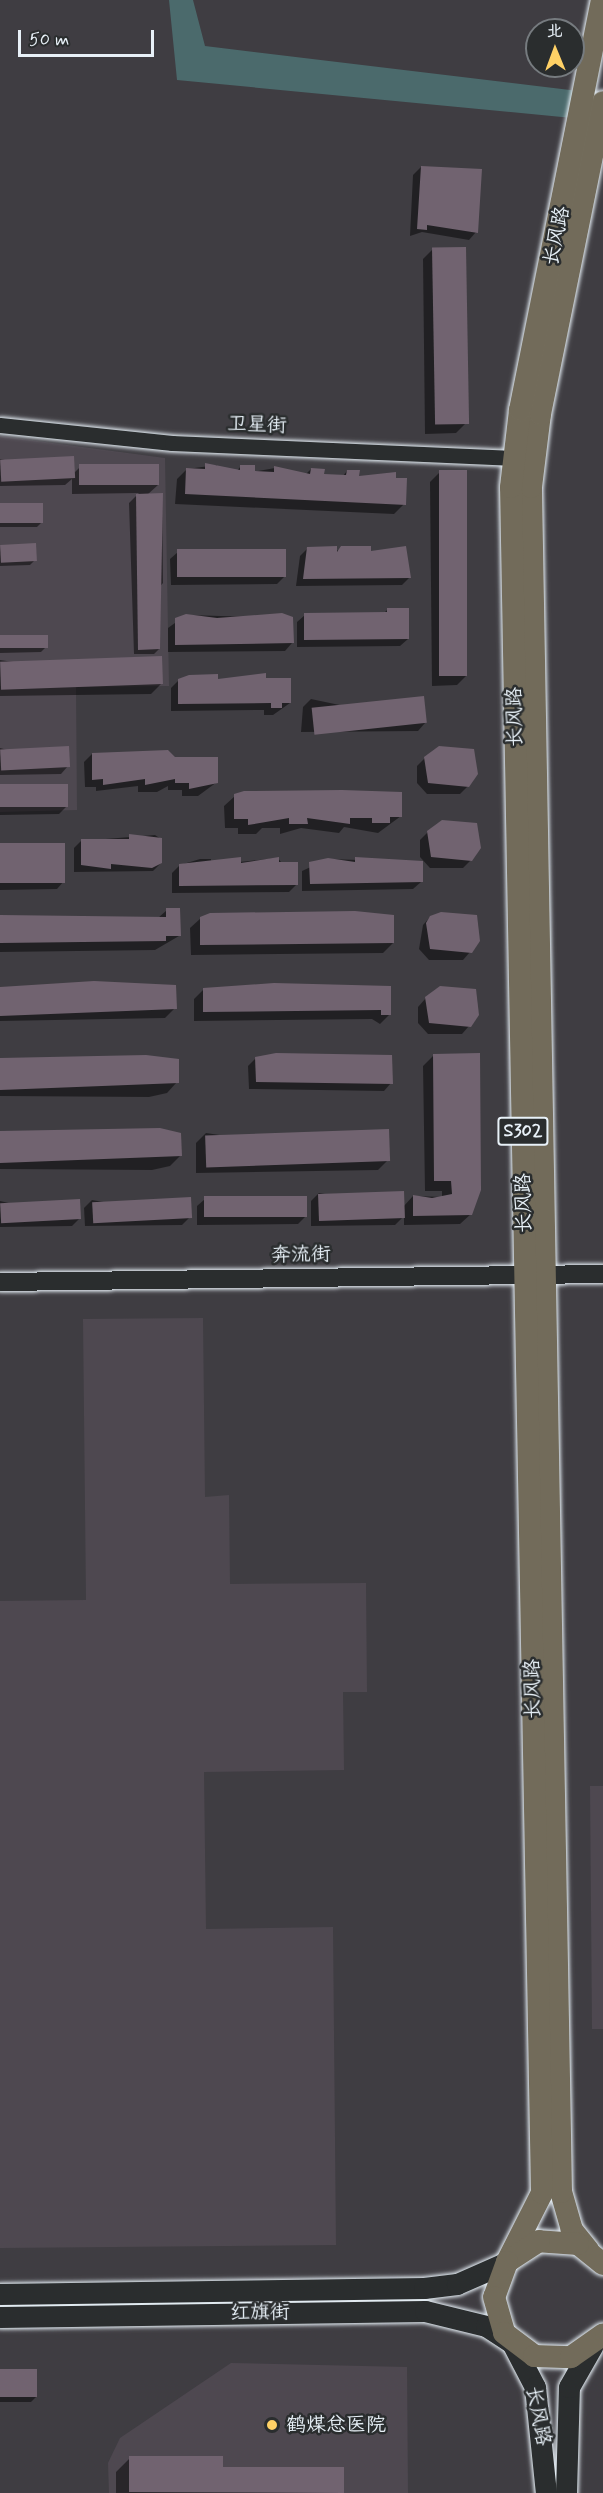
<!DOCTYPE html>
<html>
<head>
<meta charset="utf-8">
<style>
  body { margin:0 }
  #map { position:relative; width:603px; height:2493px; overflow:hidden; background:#3f3d42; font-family:Mynerve,"LXGW WenKai TC",sans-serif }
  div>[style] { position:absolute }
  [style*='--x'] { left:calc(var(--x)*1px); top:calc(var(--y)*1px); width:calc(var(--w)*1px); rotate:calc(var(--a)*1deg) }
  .built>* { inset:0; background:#4e4850 }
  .water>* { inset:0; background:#4b6a6c }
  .shadow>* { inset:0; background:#0007 }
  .building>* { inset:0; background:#716370; transform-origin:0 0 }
  .roads { filter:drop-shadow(0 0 2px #e8f1f8) drop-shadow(0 0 2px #e8f1f8) }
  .minor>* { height:15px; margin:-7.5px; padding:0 7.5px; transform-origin:7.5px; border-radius:7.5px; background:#2a2d2e }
  .tertiary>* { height:18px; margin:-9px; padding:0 9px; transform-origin:9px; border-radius:9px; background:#2a2d2e }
  .secondary>* { height:21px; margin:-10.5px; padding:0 10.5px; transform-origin:10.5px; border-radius:10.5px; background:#2a2d2e }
  .primary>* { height:22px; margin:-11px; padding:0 11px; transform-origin:11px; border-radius:11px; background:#726b5a }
  .dots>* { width:16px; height:16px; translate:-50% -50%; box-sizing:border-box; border:3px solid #2a2d2e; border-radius:50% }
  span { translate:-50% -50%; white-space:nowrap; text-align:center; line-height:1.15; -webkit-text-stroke:5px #2a2d2e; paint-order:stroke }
  .shield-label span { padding:2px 4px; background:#2a2d2e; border:2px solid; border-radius:4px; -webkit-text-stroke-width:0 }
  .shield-label { font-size:18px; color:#e8f1f8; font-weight:700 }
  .street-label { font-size:20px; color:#e8f1f8 }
  .poi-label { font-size:20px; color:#e8f1f8 }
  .left { translate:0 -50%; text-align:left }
  .north { position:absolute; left:525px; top:18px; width:60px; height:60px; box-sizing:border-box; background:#2a2d2e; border:2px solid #767b7f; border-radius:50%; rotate:359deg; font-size:16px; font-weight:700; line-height:24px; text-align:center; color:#e8f1f8 }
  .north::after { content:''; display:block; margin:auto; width:21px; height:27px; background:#ffd166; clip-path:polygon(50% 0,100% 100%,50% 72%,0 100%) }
  .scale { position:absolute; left:18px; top:30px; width:136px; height:27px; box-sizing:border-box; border:3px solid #e8f1f8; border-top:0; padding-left:8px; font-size:18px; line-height:21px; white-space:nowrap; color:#e8f1f8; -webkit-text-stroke:4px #2a2d2e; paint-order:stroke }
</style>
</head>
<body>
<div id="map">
  <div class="built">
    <i style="clip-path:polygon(0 436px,165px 458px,169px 686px,76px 687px,77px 810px,0 812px)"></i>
    <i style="clip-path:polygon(203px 1318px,205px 1497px,229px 1495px,230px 1584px,366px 1583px,367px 1692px,343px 1692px,344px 1770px,204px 1772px,206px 1929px,333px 1927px,336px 2245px,0 2248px,0 1601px,86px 1600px,83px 1319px)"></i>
    <i style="clip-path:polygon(590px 1786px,603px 1786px,603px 2029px,592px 2029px)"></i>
    <i style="clip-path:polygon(231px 2363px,407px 2367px,408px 2493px,109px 2493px,108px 2463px,120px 2438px)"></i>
  </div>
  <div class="water">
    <i style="clip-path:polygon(169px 0,193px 0,205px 46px,603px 94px,603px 121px,177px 80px)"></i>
  </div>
  <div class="shadow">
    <i style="clip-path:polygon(421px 167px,476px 232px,469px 240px,422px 232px,410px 236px,413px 175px)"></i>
    <i style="clip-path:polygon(433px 249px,466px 423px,456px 433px,425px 434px,423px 259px)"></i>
    <i style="clip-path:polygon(0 459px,73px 474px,80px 467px,158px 485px,147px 495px,162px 495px,163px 583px,158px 589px,159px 649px,154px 654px,134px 654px,129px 503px,139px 493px,72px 494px,72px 479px,65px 485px,0 486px)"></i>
    <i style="clip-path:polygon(217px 465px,217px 471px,236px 472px,241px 466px,253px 472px,275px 468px,306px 474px,311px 469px,323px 476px,342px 477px,347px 471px,358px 477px,395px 479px,404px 504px,394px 514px,175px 504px,177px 479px,187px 469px)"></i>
    <i style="clip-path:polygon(440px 472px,467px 675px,457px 685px,432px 686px,430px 482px)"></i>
    <i style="clip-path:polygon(0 505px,42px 522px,37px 527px,0 527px)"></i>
    <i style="clip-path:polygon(0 545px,35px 560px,30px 565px,0 566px)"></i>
    <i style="clip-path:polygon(308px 548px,369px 553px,409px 578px,402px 585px,296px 586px,300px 556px)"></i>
    <i style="clip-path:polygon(178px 552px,284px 577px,277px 584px,171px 585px,170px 559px)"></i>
    <i style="clip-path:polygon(388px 609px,408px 639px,400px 646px,297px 647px,297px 622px,305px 615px,383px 614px)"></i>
    <i style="clip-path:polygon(186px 615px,292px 618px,292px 643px,285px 651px,168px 652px,168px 628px)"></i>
    <i style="clip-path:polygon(0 638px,46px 647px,41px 652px,0 653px)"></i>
    <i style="clip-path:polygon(0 660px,161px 684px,151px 694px,0 696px)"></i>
    <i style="clip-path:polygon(179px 680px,264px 680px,290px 703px,273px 715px,264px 715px,264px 710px,171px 711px,171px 688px)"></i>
    <i style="clip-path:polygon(311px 699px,425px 723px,418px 731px,301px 732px,303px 707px)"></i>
    <i style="clip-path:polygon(0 748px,68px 766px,61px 774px,0 775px)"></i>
    <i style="clip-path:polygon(92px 754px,217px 782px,198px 796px,182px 796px,182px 790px,168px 790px,168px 786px,157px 792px,138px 792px,138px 786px,96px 791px,96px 787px,85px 787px,84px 762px)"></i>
    <i style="clip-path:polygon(425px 758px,468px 786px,460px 794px,427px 794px,417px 783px,417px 766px)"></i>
    <i style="clip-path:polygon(0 786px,66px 807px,59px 814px,0 815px)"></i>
    <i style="clip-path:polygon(235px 796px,401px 816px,378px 833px,344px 827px,339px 833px,301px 828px,280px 834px,280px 828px,262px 828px,256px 834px,238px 834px,238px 828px,225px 828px,224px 806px)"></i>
    <i style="clip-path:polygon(428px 832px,471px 860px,463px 868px,430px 868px,420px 857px,420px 840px)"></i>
    <i style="clip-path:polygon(155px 835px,161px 839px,161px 863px,153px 871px,74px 872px,74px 848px,81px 841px)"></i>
    <i style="clip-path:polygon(0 845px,64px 881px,57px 889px,0 890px)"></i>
    <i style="clip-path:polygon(278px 858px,297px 884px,289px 892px,172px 893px,172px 873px,180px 865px,200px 859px,211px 859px,211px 865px)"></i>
    <i style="clip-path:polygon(328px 859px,421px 862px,421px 882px,413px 889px,302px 891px,302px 871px)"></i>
    <i style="clip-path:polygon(167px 910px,179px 936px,155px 950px,0 952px,0 920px,158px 918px)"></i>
    <i style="clip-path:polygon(430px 917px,470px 952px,463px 960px,429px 960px,419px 949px,423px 925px)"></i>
    <i style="clip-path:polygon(201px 918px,393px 943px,383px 953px,191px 955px,190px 928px)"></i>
    <i style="clip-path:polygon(389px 987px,390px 1014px,380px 1024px,372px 1019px,194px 1021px,194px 999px,204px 989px)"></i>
    <i style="clip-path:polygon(0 988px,175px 1008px,165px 1018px,0 1021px)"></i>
    <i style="clip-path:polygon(426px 998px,469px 1026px,462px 1034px,428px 1034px,418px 1023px,418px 1007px)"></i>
    <i style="clip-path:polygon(433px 1056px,471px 1214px,460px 1224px,404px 1225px,404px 1216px,395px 1225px,311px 1226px,311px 1201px,319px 1193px,403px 1207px,413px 1196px,442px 1197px,442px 1191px,425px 1191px,423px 1066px)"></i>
    <i style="clip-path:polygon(256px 1058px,391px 1083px,384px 1091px,249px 1089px,248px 1066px)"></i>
    <i style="clip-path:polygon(0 1062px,177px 1082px,167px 1093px,149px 1097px,0 1096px)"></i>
    <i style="clip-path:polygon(206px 1133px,388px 1160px,378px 1170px,196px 1173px,196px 1143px)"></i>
    <i style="clip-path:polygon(0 1136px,180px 1156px,170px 1166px,152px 1170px,0 1169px)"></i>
    <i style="clip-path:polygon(205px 1199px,306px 1216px,298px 1224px,197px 1225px,197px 1206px)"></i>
    <i style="clip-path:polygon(92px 1200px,190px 1217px,182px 1225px,85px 1226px,84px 1208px)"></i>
    <i style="clip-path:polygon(0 1201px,79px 1219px,72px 1226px,0 1227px)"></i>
    <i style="clip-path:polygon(0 2371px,36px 2397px,31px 2402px,0 2402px)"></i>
    <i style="clip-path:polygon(130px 2458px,222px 2469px,343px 2468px,343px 2493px,116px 2493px,116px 2472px)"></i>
  </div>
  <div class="building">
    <i style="clip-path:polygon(421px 166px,482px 169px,478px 233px,427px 225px,427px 230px,417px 229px)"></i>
    <i style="left:466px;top:247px;width:177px;height:34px;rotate:89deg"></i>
    <i style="left:74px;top:456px;width:22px;height:74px;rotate:87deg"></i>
    <i style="clip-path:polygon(205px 463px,240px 470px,240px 465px,255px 465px,255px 471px,274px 472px,274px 466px,310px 474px,311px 468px,325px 469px,324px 474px,346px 475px,347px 470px,360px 470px,359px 476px,396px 472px,396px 478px,407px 478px,406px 505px,185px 494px,186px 468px,205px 469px)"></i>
    <i style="left:159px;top:464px;width:21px;height:80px;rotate:90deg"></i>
    <i style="left:439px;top:470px;width:28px;height:206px"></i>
    <i style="clip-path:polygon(163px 493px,160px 649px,138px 650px,136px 494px)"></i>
    <i style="left:0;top:503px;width:43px;height:20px"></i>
    <i style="left:36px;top:543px;width:18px;height:36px;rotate:87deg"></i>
    <i style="clip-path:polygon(337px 546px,337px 552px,341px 546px,371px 546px,371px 551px,406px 546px,411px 578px,303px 579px,307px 547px)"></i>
    <i style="left:286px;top:549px;width:28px;height:109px;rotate:90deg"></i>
    <i style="clip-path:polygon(387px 608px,409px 608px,409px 639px,304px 640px,304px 613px,387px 612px)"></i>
    <i style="clip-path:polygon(282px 613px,293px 617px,294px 643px,175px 645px,175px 618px,186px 614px,217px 618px)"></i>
    <i style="left:48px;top:635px;width:13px;height:48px;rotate:90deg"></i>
    <i style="left:162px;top:656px;width:28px;height:162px;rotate:88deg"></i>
    <i style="clip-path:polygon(266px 673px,266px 678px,291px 678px,291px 703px,282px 703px,282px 708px,271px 708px,271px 703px,178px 704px,178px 679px,189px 675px,218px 674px,218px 679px)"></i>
    <i style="left:424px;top:696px;width:27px;height:113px;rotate:84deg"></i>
    <i style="left:69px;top:746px;width:21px;height:69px;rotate:87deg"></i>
    <i style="clip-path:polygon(439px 746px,474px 749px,478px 774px,469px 787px,428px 783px,424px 757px)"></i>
    <i style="clip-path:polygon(168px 750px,175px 757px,218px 757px,218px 783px,189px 789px,189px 783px,175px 783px,175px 779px,145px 785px,145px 779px,103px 785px,103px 779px,92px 780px,92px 753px)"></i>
    <i style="left:68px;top:784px;width:23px;height:68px;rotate:90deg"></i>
    <i style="clip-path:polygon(342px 790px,402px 792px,402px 817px,390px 817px,390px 823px,372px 823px,372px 818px,350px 818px,350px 824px,307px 818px,308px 824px,289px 824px,289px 818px,248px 825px,248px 819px,234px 819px,234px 794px,244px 791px)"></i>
    <i style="clip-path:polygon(442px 820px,477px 823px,481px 848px,472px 861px,431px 857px,427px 831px)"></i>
    <i style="clip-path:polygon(129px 834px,162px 838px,162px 863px,152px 868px,111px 864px,111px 869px,81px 865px,81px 839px,129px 839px)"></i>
    <i style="left:0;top:843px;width:65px;height:40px"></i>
    <i style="clip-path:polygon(241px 857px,241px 863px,279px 857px,279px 862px,298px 862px,298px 885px,179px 886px,179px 864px)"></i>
    <i style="clip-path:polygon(355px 857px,423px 861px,423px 882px,310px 884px,309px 862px,328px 858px,355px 862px)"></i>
    <i style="clip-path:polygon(166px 908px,180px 908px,181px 936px,166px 936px,166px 941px,0 943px,0 915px,166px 917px)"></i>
    <i style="clip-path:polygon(355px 911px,394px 915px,394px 943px,200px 945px,200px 917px,210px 913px)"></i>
    <i style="clip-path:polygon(441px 912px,477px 915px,480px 941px,472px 953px,430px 949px,426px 923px,430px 916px)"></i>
    <i style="clip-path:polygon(94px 981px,176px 985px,177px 1009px,0 1016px,0 987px)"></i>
    <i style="clip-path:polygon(274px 983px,391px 986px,391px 1015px,381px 1015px,381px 1010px,203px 1012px,203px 988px)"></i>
    <i style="clip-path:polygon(440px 986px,476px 989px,479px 1015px,471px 1027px,429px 1023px,425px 997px)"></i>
    <i style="clip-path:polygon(276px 1053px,392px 1055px,393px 1084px,256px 1082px,255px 1057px)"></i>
    <i style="clip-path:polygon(480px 1053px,481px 1190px,472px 1215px,413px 1216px,413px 1195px,432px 1198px,452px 1194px,451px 1181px,434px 1181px,433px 1054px)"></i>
    <i style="clip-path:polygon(146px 1055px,179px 1059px,179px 1083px,0 1090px,0 1058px)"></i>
    <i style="clip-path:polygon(160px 1128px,181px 1133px,182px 1156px,0 1163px,0 1131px)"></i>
    <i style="left:389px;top:1129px;width:32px;height:184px;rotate:88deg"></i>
    <i style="left:404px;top:1191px;width:27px;height:86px;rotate:88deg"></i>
    <i style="left:307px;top:1196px;width:21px;height:103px;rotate:90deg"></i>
    <i style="left:191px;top:1197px;width:21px;height:99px;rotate:87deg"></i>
    <i style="left:80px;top:1199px;width:20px;height:80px;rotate:87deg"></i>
    <i style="left:37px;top:2369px;width:28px;height:37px;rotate:90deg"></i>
    <i style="clip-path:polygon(129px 2456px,223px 2456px,223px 2467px,344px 2467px,344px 2493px,129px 2492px)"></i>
  </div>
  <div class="roads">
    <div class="minor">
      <i style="--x:0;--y:425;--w:173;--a:6"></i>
      <i style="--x:172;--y:443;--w:341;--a:2.5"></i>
    </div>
    <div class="tertiary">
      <i style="--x:0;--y:1282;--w:603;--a:-0.76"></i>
    </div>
    <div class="secondary">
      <i style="--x:0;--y:2294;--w:424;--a:-0.8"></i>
      <i style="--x:424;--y:2288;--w:33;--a:-7"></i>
      <i style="--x:457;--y:2284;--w:55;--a:-23.7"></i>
      <i style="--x:0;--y:2317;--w:425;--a:-0.8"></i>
      <i style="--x:425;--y:2311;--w:63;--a:13.8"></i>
      <i style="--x:486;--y:2326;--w:31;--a:33"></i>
      <i style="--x:512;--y:2343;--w:50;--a:62.4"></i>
      <i style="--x:535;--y:2387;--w:107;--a:84.1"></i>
      <i style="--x:566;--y:2493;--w:106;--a:-88.4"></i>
      <i style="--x:569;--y:2387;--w:48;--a:-60.3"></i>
    </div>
    <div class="primary">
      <i style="--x:588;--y:2250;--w:26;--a:-129"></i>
      <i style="--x:572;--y:2230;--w:40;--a:-106"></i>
      <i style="--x:561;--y:2192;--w:1705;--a:-91.01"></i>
      <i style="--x:531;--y:487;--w:74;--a:-83"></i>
      <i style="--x:540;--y:414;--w:318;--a:-78.6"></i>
      <i style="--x:507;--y:2262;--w:77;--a:-63.1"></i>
      <i style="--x:542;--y:2193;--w:1706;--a:-91.04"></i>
      <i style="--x:511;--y:487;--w:78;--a:-83.3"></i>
      <i style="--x:520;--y:410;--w:418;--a:-78.7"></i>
      <i style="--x:603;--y:2264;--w:32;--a:-141"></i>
      <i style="--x:578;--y:2244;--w:39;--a:-176"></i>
      <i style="--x:539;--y:2241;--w:38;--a:147"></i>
      <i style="--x:507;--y:2262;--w:37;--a:110"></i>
      <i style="--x:494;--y:2297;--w:37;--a:74"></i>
      <i style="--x:504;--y:2333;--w:38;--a:37"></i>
      <i style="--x:534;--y:2356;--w:37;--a:2"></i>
      <i style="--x:571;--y:2357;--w:39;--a:-35"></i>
    </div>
  </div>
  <div class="dots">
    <i style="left:272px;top:2425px;background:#ffd166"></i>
  </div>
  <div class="shield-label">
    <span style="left:523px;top:1131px">S302</span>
  </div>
  <div class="street-label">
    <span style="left:557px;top:236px;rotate:-78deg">长风路</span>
    <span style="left:257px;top:425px;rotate:2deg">卫星街</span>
    <span style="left:515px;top:717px;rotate:-91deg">长风路</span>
    <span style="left:524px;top:1203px;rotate:-91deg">长风路</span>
    <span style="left:301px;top:1255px;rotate:-1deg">奔流街</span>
    <span style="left:533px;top:1689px;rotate:-91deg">长风路</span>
    <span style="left:260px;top:2313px;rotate:-1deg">红旗街</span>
    <span style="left:538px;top:2416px;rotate:79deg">长风路</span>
  </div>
  <div class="poi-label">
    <span class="left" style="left:286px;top:2425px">鹤煤总医院</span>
  </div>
  <div class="north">北</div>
  <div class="scale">50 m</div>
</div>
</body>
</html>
